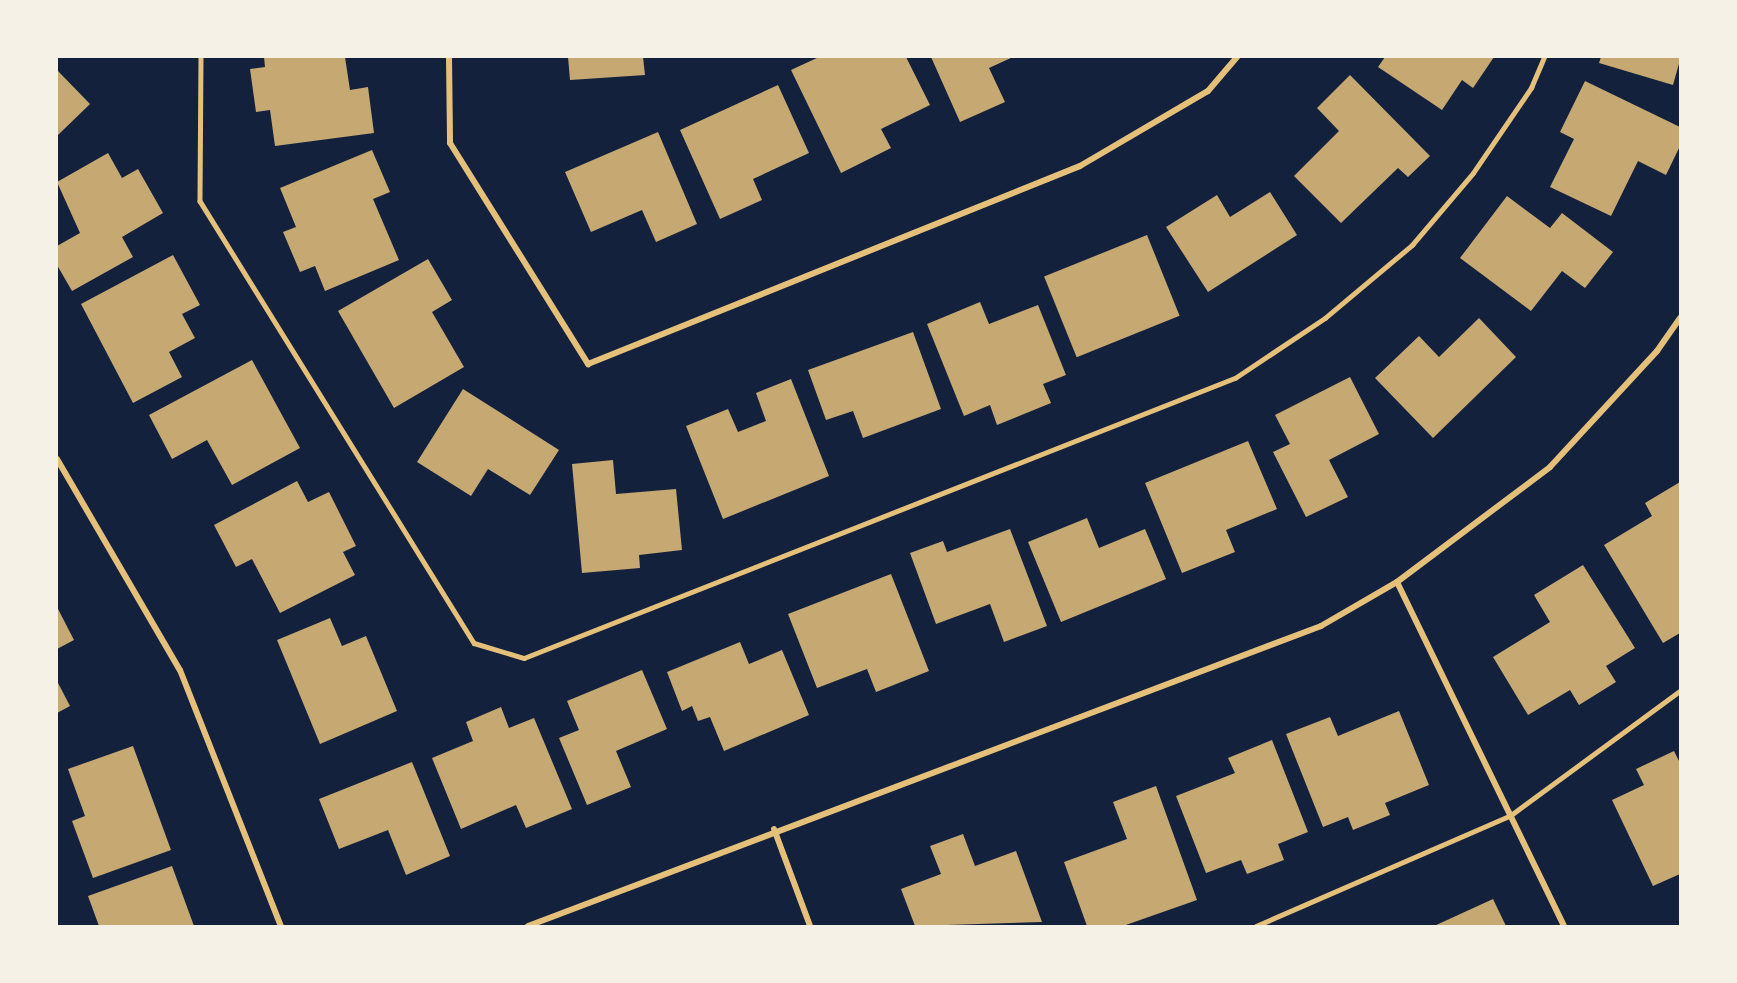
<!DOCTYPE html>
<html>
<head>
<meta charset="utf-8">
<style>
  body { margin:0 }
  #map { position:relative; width:1737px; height:983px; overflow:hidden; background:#14213d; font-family:"DejaVu Sans",sans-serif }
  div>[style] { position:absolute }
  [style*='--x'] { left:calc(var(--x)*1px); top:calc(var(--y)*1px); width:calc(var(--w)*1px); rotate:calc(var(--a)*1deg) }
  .building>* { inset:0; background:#c6a872; transform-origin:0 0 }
  .service>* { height:4.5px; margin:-2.25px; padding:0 2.25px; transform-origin:2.25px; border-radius:2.25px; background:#e5c07b }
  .minor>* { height:6px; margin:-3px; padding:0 3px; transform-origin:3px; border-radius:3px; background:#e5c07b }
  span { translate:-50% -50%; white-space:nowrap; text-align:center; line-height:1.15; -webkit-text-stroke:6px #f6f1e7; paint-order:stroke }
  .frame { position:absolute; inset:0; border:58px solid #f6f1e7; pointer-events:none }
</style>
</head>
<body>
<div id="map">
  <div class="building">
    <i style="clip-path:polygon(264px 57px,345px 57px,350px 90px,368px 87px,374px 133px,275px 146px,270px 110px,256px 112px,250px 69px,265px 67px)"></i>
    <i style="clip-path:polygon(568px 57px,643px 57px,645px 75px,570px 80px)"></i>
    <i style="clip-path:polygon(819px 57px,906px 57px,930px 105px,881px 129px,891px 148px,841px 173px,791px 70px)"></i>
    <i style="clip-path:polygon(931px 57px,1013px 57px,989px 68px,1005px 102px,960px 122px)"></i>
    <i style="clip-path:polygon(1385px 57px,1494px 57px,1473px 88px,1462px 80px,1442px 110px,1378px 67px)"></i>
    <i style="clip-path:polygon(1601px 57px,1680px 57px,1680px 60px,1673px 85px,1599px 63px)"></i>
    <i style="clip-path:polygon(57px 70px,90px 104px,57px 136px)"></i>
    <i style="clip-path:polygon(1350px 75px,1430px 156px,1408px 177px,1398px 168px,1341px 223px,1294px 176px,1339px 131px,1317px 108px)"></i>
    <i style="clip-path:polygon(1585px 81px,1680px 127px,1680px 146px,1666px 175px,1638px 161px,1611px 216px,1550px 187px,1574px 139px,1560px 132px)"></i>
    <i style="clip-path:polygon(778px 85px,809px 153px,753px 179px,762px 200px,720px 219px,680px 130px)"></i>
    <i style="clip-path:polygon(658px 132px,697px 224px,656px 242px,642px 210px,591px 232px,565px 172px)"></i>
    <i style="clip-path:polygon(372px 150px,390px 192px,373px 199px,399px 260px,325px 291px,315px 266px,300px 272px,283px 232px,296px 227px,280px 188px)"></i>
    <i style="clip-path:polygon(108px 153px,122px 178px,138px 169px,163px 213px,122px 237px,133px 257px,72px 291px,57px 265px,57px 246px,80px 233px,57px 182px)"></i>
    <i style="clip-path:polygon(1270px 192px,1297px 235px,1208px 292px,1166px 227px,1217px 195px,1230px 217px)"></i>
    <i style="clip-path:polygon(1507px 196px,1550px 228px,1562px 213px,1613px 252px,1585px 288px,1562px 271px,1531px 311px,1460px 258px)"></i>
    <i style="left:1147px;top:235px;width:87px;height:111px;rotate:68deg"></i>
    <i style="clip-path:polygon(173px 255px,200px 305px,182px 314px,195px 338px,169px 352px,182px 377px,133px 403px,81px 304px)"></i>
    <i style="clip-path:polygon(428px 259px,452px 300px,432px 312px,464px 367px,394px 408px,338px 311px)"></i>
    <i style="clip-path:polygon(980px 302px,989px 324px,1038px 305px,1066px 375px,1043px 384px,1051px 403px,997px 425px,990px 405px,964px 416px,927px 324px)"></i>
    <i style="clip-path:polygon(1479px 318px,1516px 357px,1433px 438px,1375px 378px,1419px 336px,1439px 357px)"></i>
    <i style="clip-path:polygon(913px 332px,941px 409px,863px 438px,853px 411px,826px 420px,808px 370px)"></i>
    <i style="clip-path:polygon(252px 360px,300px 448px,232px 485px,207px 440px,172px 459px,149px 415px)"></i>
    <i style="clip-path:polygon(1350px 377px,1379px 434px,1329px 460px,1348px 497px,1306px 517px,1273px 452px,1290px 444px,1275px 415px)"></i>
    <i style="clip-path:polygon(791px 379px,829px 476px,723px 519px,686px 426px,728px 409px,738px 432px,766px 421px,756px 393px)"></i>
    <i style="clip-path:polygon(463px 389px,559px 450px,530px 495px,488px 469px,471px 496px,417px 462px)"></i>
    <i style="clip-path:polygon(1248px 441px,1277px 509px,1226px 530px,1235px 552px,1182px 573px,1145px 483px)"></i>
    <i style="clip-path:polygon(613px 460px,616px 494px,676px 489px,682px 550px,639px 555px,640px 568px,582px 573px,572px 464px)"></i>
    <i style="clip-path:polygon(297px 481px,308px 502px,329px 492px,356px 546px,343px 552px,355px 575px,280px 613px,252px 559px,236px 567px,214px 525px)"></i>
    <i style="clip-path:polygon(1680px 482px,1680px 633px,1663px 643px,1604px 545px,1652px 516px,1645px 503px)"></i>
    <i style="clip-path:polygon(1087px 518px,1099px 548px,1145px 529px,1166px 579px,1061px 622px,1028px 542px)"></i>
    <i style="clip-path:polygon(1010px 529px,1047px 626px,1004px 642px,990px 604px,936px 624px,910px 553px,943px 541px,947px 552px)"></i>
    <i style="clip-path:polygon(1583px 565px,1635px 648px,1606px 666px,1616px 682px,1579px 705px,1570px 690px,1528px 715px,1493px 657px,1550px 622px,1534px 595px)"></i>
    <i style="clip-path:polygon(891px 574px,929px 671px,876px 692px,867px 669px,817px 688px,788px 614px)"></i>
    <i style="clip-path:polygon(57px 607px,74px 640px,57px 649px)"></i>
    <i style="clip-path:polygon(330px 618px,342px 646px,366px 636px,397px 711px,320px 744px,277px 640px)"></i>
    <i style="clip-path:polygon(740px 642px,749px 664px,782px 650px,809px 715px,724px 751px,710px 717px,698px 721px,692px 706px,682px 711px,667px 672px)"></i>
    <i style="clip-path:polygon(642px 670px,667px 729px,616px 751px,631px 787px,587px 805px,559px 738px,579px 730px,567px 701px)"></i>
    <i style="clip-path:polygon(57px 681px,70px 706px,57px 713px)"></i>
    <i style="clip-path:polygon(501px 707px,509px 728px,534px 718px,572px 809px,526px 828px,516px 805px,461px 829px,432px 758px,473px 741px,466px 722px)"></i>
    <i style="clip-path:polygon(1399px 711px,1429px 785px,1385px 803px,1390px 815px,1353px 830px,1348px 817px,1323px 827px,1286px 734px,1330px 717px,1338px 736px)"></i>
    <i style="clip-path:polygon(1272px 740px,1308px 832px,1278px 844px,1284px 860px,1247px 874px,1241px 860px,1206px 873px,1176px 796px,1235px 773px,1228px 758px)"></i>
    <i style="clip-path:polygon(133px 746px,171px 850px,93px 878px,72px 821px,85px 816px,68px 769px)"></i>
    <i style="clip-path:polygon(1674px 751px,1680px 763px,1680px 874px,1653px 886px,1612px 800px,1644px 785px,1636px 769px)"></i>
    <i style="clip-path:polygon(412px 762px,450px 856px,406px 875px,388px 830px,339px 849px,319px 799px)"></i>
    <i style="clip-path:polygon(1156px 786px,1197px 900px,1123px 926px,1087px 926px,1064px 862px,1127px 839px,1113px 802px)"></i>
    <i style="clip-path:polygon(963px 834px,975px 866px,1016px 851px,1042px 922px,915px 926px,901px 889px,941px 874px,930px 846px)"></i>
    <i style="clip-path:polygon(172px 866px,194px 926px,99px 926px,88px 896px)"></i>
    <i style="clip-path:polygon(1493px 899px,1506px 926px,1434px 926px)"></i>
  </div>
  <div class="service">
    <i style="--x:201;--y:57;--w:144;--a:90.4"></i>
    <i style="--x:200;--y:201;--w:520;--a:58.2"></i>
    <i style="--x:474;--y:643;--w:52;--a:16.7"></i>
    <i style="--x:524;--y:658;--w:764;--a:-21.5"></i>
    <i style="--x:1235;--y:378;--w:108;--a:-33.7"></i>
    <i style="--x:1325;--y:318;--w:114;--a:-40"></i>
    <i style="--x:1412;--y:245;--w:94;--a:-49.7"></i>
    <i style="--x:1473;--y:173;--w:103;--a:-55.7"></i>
    <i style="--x:1531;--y:88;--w:34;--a:-67"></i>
    <i style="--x:1256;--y:926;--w:278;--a:-23.5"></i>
    <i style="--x:1511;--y:815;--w:210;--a:-36.3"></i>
  </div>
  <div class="minor">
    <i style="--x:449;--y:57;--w:86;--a:89.3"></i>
    <i style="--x:450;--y:143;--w:261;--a:58"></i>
    <i style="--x:588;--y:364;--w:530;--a:-21.92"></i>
    <i style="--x:1080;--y:166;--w:148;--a:-30.4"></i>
    <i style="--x:1208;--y:91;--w:45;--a:-49.5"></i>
    <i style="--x:57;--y:459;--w:244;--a:59.8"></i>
    <i style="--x:180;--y:670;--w:275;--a:68.5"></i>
    <i style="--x:1397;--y:582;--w:382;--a:64.1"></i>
    <i style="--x:774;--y:829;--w:103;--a:69.6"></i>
    <i style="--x:528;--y:926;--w:848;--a:-20.72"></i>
    <i style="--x:1321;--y:626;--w:88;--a:-30.1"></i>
    <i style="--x:1397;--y:582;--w:191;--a:-36.9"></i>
    <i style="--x:1550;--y:467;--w:158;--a:-47.3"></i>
    <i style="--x:1657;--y:351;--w:40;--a:-55.1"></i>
  </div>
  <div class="frame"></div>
</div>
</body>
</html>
